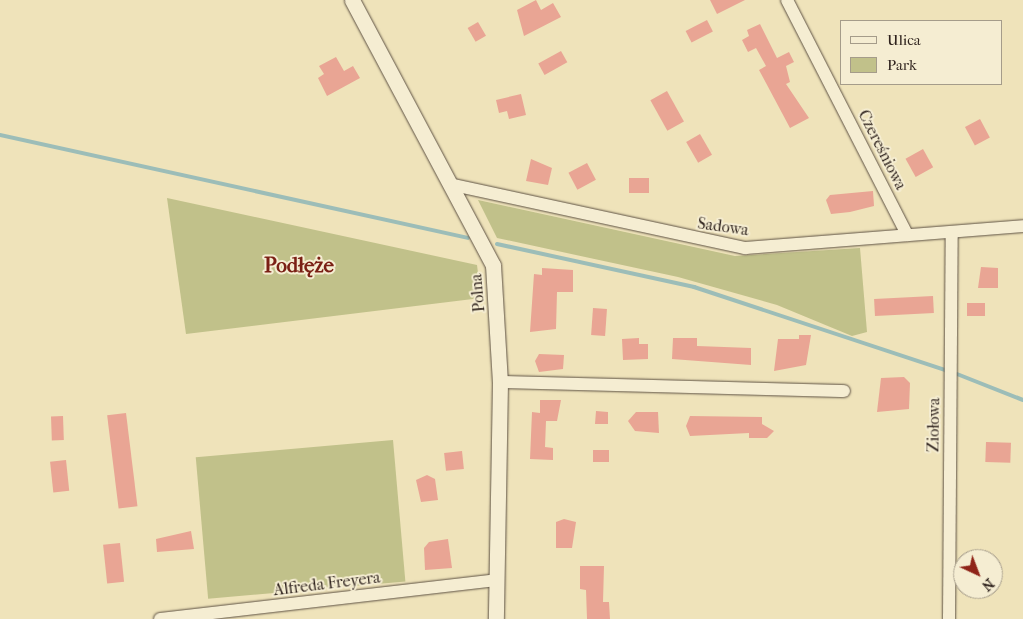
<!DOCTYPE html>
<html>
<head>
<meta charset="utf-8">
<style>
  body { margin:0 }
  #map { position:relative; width:1023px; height:619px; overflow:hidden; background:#efe3ba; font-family:"IM FELL French Canon",serif }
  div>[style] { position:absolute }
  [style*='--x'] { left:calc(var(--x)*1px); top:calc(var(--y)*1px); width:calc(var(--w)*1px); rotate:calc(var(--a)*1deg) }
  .green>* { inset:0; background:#c1c18a; transform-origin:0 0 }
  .stream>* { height:4px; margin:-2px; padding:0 2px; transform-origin:2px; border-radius:2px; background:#9cbdb8 }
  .building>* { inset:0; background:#e9a594; transform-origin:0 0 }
  .roads { filter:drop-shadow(0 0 1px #5e5244) drop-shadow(0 0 1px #5e5244) }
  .minor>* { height:12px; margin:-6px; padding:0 6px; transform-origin:6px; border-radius:6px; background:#f5edd2 }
  .tertiary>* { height:15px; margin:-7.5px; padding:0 7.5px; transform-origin:7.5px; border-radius:7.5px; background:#f5edd2 }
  span { translate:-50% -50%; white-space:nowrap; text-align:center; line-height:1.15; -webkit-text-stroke:4px #f5edd2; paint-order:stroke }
  .street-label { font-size:16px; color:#2e221d }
  .district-label { font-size:21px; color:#7a1f14; font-weight:700 }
  .legend { position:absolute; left:840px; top:20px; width:162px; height:65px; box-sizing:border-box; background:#f5edd2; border:1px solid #a59c8a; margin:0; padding:6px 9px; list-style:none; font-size:15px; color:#2e221d }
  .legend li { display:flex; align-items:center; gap:10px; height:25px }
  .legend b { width:25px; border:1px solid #a59c8a }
  .north { position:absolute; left:953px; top:549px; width:50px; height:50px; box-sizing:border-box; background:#f5edd2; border:1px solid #a59c8a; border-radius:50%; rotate:137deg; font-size:14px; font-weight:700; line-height:20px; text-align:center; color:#2e221d }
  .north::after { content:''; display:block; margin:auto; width:18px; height:22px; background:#8f2418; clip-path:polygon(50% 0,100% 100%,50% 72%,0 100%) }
</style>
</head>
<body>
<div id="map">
  <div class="green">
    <i style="clip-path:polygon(167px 198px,477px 265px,481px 298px,186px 334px)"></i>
    <i style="clip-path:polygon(478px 200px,735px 256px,860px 248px,867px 332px,852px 336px,777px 305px,678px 277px,497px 238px)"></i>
    <i style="left:393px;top:440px;width:142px;height:198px;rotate:85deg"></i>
  </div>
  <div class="stream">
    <i style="--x:0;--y:135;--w:479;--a:12.4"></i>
    <i style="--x:497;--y:244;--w:202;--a:12.3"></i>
    <i style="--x:694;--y:287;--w:264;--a:18.3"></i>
    <i style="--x:957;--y:374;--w:71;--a:21.5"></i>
  </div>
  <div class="building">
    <i style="clip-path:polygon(536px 0,541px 10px,553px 3px,561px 17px,524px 36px,517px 10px)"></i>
    <i style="clip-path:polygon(710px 0,745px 0,717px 14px)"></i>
    <i style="left:707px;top:20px;width:13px;height:24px;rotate:63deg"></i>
    <i style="left:478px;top:22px;width:16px;height:12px;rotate:60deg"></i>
    <i style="clip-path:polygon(760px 24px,777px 58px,789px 52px,794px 62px,786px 66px,790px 82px,786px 84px,809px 118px,790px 128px,759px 70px,766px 66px,756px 48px,748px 52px,742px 40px,749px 36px,747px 30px)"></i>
    <i style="left:561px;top:51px;width:13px;height:26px;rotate:61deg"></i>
    <i style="clip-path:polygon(336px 57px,344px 71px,353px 66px,360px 78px,327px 96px,318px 78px,324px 74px,319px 66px)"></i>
    <i style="left:667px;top:91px;width:35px;height:19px;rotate:61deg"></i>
    <i style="clip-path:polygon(521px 94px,526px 115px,509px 119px,507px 111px,499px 113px,496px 100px)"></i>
    <i style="left:980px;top:119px;width:21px;height:17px;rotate:62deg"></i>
    <i style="left:700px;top:134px;width:24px;height:16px;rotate:60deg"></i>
    <i style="left:923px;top:149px;width:21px;height:20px;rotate:61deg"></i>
    <i style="clip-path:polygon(531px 159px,552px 168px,548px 185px,526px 181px)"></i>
    <i style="left:587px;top:163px;width:19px;height:21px;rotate:62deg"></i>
    <i style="left:629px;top:178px;width:20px;height:15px"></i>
    <i style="clip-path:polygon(873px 191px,874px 206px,850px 212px,831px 214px,826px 200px,830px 195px)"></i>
    <i style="clip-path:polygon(981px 267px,998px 268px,998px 288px,978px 288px)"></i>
    <i style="clip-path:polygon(542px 268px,573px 270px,573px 292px,557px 292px,556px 329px,530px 332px,534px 274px,542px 275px)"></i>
    <i style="left:933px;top:296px;width:17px;height:59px;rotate:87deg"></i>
    <i style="left:967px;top:303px;width:18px;height:13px"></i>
    <i style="left:593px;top:308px;width:14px;height:27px;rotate:4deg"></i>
    <i style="clip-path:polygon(799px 335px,811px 335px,806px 365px,774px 371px,778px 339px,799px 339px)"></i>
    <i style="clip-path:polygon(639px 338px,639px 344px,648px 344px,648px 359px,623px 360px,622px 339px)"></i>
    <i style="clip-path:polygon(673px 338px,697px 338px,697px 346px,751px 348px,751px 365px,672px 359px)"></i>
    <i style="clip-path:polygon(539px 354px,564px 355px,563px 369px,539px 372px,535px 361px)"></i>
    <i style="clip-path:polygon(904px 377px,910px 383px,909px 409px,877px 412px,881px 378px)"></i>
    <i style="clip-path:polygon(540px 400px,561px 400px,557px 421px,546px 421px,545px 447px,553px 448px,553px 460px,530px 459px,532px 412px,540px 413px)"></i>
    <i style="clip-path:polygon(596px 411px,608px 412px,608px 424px,595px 424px)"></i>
    <i style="clip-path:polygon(636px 412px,658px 412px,659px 433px,635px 431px,628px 421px)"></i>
    <i style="left:126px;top:413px;width:94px;height:19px;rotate:83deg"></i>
    <i style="left:63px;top:416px;width:24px;height:12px;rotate:88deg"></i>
    <i style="clip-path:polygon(690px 416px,762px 417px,762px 424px,774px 431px,767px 438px,749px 438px,749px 433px,690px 436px,686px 426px)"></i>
    <i style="left:986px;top:442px;width:25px;height:20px;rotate:2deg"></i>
    <i style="left:593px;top:450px;width:16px;height:12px"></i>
    <i style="left:462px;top:451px;width:18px;height:18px;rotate:84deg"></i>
    <i style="left:66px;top:460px;width:31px;height:16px;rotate:84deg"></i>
    <i style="clip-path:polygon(427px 475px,435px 479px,438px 500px,421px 502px,416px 480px)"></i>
    <i style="clip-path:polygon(564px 519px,576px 522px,572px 548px,556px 548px,556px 522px)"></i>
    <i style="clip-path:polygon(191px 531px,194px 549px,157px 552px,156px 539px)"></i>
    <i style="clip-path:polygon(448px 539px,452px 568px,425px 570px,424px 548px,429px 542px)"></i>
    <i style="left:120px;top:543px;width:39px;height:17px;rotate:84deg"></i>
    <i style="clip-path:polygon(580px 566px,604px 566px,603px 602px,609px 602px,610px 619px,587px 619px,586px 590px,580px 589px)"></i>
  </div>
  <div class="roads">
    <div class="minor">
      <i style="--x:787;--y:0;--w:264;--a:62.9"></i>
      <i style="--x:453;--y:185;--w:299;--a:12.2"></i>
      <i style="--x:745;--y:248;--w:279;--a:-4.5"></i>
      <i style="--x:500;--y:382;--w:344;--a:1.5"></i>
      <i style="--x:160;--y:619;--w:339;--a:-6.6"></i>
      <i style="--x:949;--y:619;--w:387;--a:-89.6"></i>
    </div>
    <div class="tertiary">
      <i style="--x:352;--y:0;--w:300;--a:62"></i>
      <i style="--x:493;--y:265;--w:117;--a:86.6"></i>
      <i style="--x:500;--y:382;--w:237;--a:91"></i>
    </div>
  </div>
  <div class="street-label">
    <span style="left:882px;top:150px;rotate:63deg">Czereśniowa</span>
    <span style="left:723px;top:227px;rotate:8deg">Sadowa</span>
    <span style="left:478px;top:293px;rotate:-95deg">Polna</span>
    <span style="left:934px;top:425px;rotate:-89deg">Ziołowa</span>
    <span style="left:327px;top:584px;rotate:-7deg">Alfreda Freyera</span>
  </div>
  <div class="district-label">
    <span style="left:299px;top:265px">Podłęże</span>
  </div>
  <ul class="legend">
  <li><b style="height:6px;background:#f5edd2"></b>Ulica</li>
  <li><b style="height:14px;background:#c1c18a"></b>Park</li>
  </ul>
  <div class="north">N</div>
</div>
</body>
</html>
